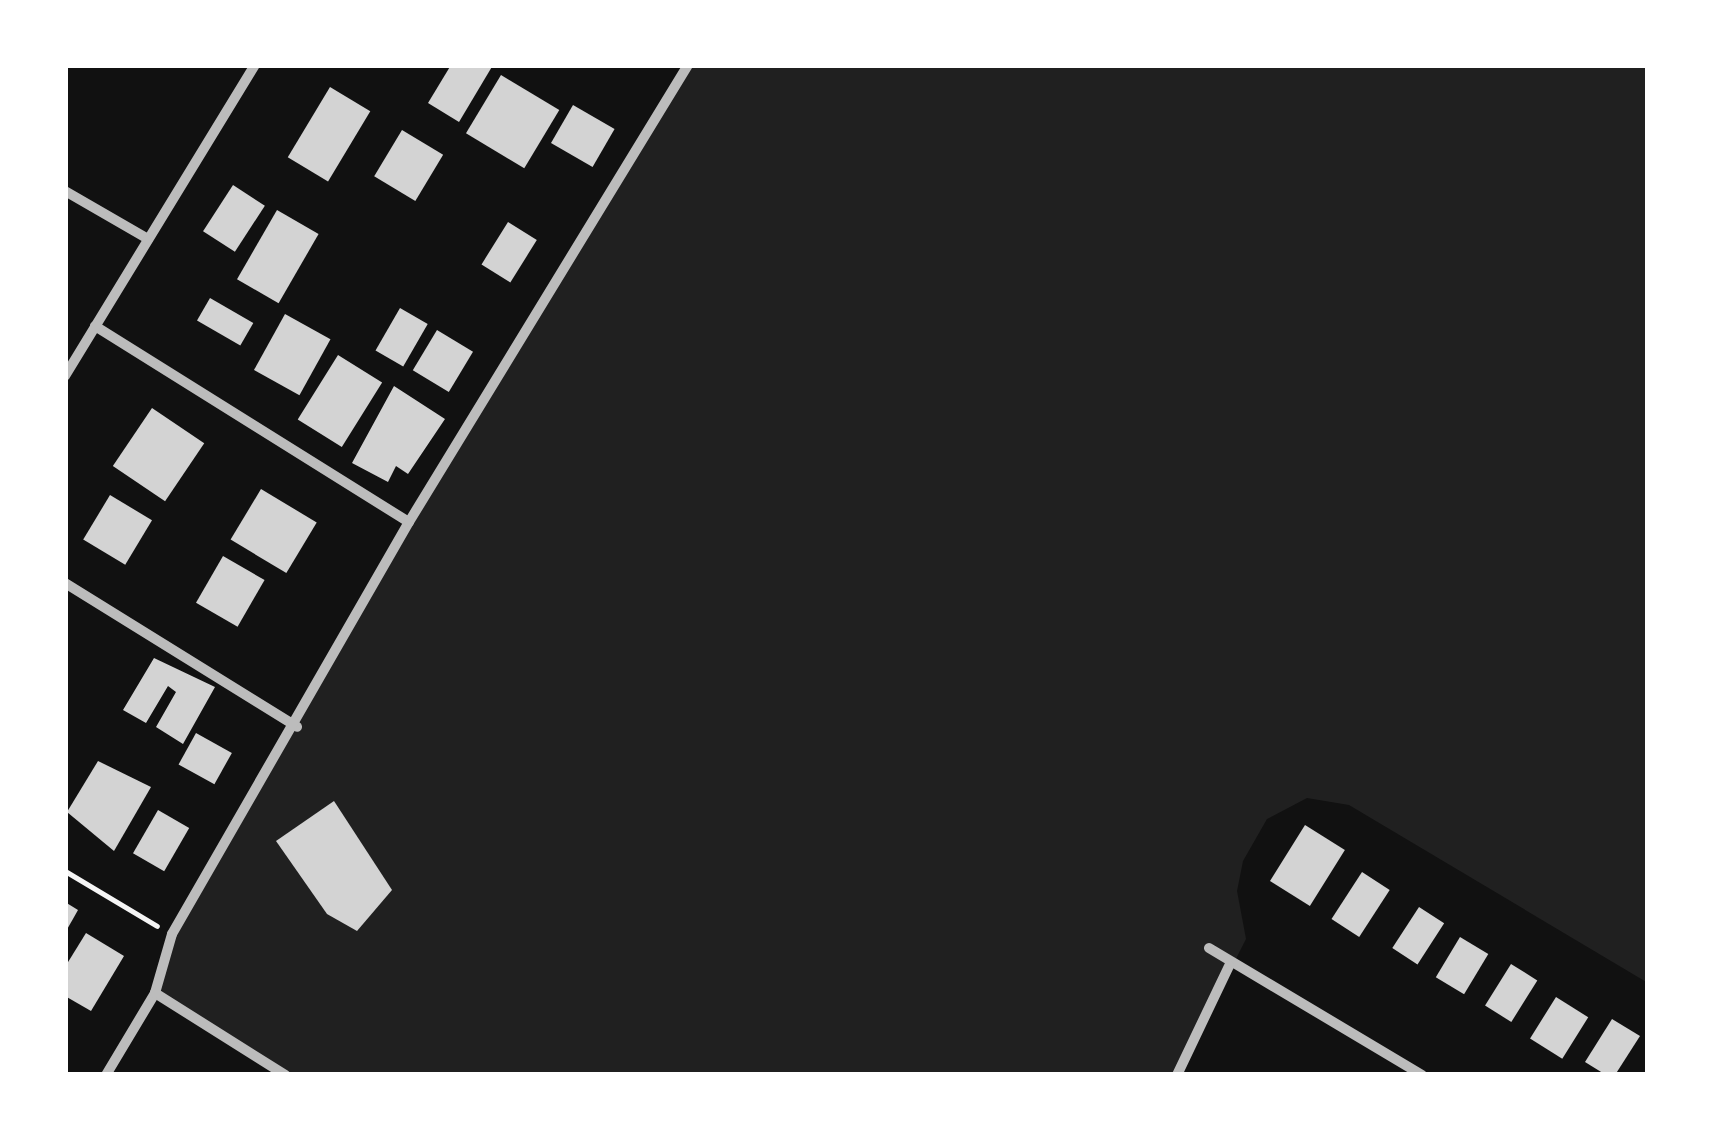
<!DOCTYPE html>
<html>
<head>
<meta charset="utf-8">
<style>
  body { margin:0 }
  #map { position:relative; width:1713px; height:1140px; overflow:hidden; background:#111; font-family:"Space Grotesk",sans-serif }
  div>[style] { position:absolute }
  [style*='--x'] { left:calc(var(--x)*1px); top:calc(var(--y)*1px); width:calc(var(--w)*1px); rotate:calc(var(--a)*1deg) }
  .green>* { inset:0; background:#202020 }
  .building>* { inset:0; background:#d3d3d3; transform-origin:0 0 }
  .path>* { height:5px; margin:-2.5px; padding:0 2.5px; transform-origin:2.5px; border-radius:2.5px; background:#f5f5f5 }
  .minor>* { height:10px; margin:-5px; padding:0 5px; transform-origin:5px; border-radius:5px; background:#bcbcbc }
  span { translate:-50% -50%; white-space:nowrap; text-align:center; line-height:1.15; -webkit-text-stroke:8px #fff; paint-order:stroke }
  .frame { position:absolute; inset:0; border:68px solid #fff; pointer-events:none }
</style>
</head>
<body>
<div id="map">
  <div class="green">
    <i style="clip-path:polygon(688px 65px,1648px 65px,1648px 983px,1349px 805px,1307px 798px,1267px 819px,1243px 861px,1237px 891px,1246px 939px,1177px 1075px,285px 1075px,155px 993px,172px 934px,409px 522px)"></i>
  </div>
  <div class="building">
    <i style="clip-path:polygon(451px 65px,493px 65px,459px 122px,428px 103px)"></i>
    <i style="left:501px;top:75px;width:68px;height:68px;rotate:31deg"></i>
    <i style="left:330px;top:87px;width:47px;height:82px;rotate:31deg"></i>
    <i style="left:573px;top:105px;width:48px;height:44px;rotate:30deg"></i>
    <i style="left:402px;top:130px;width:48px;height:54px;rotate:31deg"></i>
    <i style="left:233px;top:185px;width:38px;height:55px;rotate:33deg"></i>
    <i style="left:277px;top:210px;width:48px;height:80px;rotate:30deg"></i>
    <i style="left:508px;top:222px;width:34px;height:50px;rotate:32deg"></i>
    <i style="left:210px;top:298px;width:50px;height:26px;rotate:30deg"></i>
    <i style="left:400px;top:308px;width:32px;height:49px;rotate:30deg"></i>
    <i style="left:285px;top:314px;width:52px;height:64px;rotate:29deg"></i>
    <i style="left:437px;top:330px;width:42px;height:47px;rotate:31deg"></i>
    <i style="left:338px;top:355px;width:52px;height:76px;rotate:32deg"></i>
    <i style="clip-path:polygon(394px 386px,445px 419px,408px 474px,396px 466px,388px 482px,352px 463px)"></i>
    <i style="left:152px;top:408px;width:63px;height:70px;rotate:34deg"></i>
    <i style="left:261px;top:489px;width:65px;height:59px;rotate:31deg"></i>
    <i style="left:110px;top:495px;width:49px;height:52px;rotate:31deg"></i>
    <i style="left:223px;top:556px;width:48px;height:54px;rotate:30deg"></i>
    <i style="clip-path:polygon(154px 658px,215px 687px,183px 744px,156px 727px,176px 692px,168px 686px,146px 723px,123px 710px)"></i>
    <i style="left:196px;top:733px;width:41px;height:36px;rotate:29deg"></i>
    <i style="clip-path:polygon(98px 761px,151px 787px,114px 851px,67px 812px)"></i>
    <i style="clip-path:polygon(334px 801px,392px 890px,357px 931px,327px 914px,276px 841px)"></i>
    <i style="left:158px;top:810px;width:36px;height:50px;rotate:30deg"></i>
    <i style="left:1305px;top:825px;width:47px;height:66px;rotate:32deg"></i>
    <i style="left:1362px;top:872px;width:33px;height:56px;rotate:33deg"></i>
    <i style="clip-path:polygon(65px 902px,78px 910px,65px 933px)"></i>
    <i style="left:1419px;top:907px;width:30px;height:49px;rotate:33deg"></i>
    <i style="clip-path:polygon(86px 933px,124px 956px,91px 1011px,65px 996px,65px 967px)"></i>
    <i style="left:1460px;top:937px;width:33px;height:47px;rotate:31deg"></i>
    <i style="left:1511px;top:964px;width:31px;height:49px;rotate:32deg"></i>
    <i style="left:1556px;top:997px;width:38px;height:49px;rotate:32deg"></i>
    <i style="clip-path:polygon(1612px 1019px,1640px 1036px,1615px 1075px,1606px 1075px,1585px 1062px)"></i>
  </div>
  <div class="path">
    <i style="--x:65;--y:871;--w:107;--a:30.9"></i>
  </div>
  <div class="minor">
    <i style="--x:65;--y:191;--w:96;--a:30"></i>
    <i style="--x:95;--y:326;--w:370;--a:32"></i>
    <i style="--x:65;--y:376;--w:364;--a:-58.6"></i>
    <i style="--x:65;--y:583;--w:273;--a:31.8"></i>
    <i style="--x:1209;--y:948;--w:248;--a:30.8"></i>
    <i style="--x:155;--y:993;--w:154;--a:32.2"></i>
    <i style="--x:106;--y:1075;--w:96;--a:-59.1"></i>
    <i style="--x:155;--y:993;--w:61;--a:-73.9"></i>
    <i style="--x:172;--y:934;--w:475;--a:-60.1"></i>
    <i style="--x:409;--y:522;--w:535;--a:-58.6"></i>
    <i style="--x:1177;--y:1075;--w:121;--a:-64.5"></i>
  </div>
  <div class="frame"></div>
</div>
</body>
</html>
